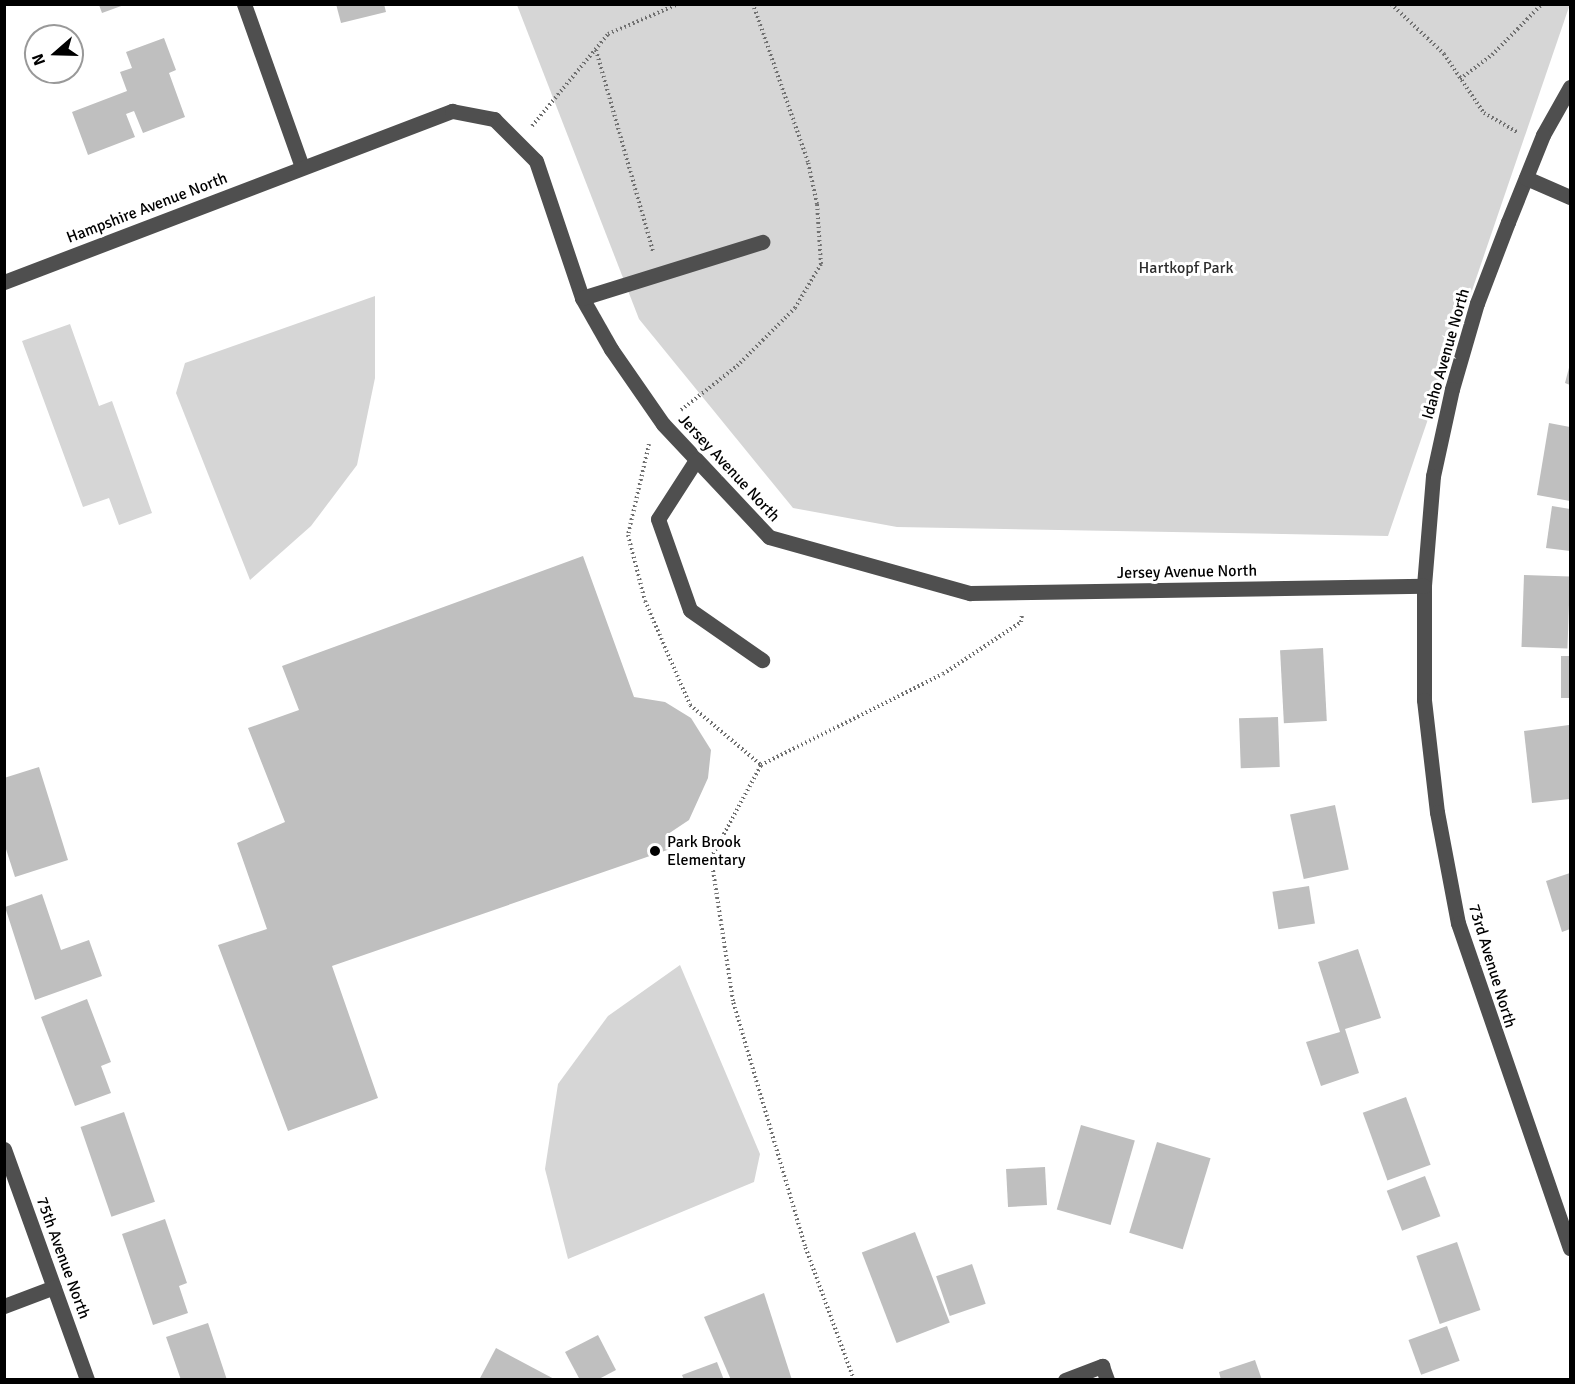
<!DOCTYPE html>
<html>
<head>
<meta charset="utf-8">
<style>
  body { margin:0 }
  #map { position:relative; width:1575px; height:1384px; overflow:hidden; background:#fff; font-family:Signika,sans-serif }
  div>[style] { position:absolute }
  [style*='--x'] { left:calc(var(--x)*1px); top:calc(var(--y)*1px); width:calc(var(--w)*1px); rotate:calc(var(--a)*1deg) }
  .green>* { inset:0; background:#d6d6d6 }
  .building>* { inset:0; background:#bfbfbf; transform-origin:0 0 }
  .path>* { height:4px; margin-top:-2px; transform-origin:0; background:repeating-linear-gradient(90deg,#717171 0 1.5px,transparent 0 4.5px) }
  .minor>* { height:15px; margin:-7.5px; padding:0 7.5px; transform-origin:7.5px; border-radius:7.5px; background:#4f4f4f }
  .dots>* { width:16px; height:16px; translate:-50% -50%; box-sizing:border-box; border:3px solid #fff; border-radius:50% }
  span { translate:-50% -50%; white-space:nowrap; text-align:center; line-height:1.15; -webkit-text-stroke:6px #fff; paint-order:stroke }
  .street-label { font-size:16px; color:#000 }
  .park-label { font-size:16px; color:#2d2d2d }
  .poi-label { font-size:16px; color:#000 }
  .left { translate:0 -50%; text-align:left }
  .frame { position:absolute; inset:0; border:6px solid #000; pointer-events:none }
  .north { position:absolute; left:24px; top:24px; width:60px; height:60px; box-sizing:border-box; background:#fff; border:2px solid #999; border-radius:50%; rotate:250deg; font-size:16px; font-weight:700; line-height:24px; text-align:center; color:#000 }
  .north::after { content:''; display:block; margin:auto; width:21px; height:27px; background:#000; clip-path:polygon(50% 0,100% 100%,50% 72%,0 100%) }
</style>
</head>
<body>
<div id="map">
  <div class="green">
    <i style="clip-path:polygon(1570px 4px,1388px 536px,897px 527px,793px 508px,639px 319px,517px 5px)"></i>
    <i style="clip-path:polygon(375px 296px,375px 378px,357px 465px,311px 526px,250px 580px,176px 393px,185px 363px)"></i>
    <i style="clip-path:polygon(70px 324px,99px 406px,112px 401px,152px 513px,119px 525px,109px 498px,83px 507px,22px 341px)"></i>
    <i style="clip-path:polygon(680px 965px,760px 1154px,754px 1182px,568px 1259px,545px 1169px,558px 1084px,608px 1016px)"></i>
  </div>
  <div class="building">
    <i style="clip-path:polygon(336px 4px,384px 4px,386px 12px,341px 23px)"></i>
    <i style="clip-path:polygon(99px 5px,124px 5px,102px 13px)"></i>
    <i style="clip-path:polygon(164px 38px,176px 70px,169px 73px,185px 117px,143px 133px,134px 111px,126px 114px,135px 137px,88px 155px,72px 112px,127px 91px,120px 72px,132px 68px,126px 52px)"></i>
    <i style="clip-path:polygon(1570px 364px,1570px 385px,1565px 383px)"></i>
    <i style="clip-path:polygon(1549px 423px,1570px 427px,1570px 501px,1537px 495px)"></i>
    <i style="clip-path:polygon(1552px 506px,1570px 509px,1570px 551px,1546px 548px)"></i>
    <i style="clip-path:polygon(583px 556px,634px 697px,665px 702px,691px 718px,711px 750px,708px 778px,689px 820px,668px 834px,673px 848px,332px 966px,378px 1098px,288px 1131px,218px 945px,267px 929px,237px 843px,285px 822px,248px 728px,299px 710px,282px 666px)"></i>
    <i style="left:1524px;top:575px;width:46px;height:72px;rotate:2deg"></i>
    <i style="left:1323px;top:648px;width:73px;height:43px;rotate:87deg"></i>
    <i style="left:1561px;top:656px;width:9px;height:42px"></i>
    <i style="left:1278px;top:717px;width:50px;height:39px;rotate:88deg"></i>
    <i style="clip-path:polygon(1569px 725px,1570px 799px,1532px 803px,1524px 731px)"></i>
    <i style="clip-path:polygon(39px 767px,68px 860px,15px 877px,4px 843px,4px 778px)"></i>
    <i style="left:1335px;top:805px;width:66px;height:46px;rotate:78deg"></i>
    <i style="clip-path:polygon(1570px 873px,1570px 929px,1562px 932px,1546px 881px)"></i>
    <i style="left:1309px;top:886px;width:38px;height:37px;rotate:81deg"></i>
    <i style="clip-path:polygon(42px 894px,61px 950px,89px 940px,102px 976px,35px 1000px,5px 907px)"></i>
    <i style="clip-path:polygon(1358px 949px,1381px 1018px,1345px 1029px,1359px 1073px,1321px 1086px,1306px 1042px,1340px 1032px,1318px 962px)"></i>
    <i style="clip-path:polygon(87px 999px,111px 1062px,101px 1066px,111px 1093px,75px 1106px,41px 1017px)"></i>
    <i style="left:1406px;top:1097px;width:72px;height:46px;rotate:70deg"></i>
    <i style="left:124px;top:1112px;width:95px;height:46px;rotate:71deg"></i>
    <i style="left:1081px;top:1125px;width:56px;height:88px;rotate:16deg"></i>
    <i style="left:1157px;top:1142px;width:56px;height:95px;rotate:17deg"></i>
    <i style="left:1045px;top:1167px;width:38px;height:39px;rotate:87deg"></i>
    <i style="left:1425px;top:1176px;width:43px;height:41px;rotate:69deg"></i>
    <i style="clip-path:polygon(165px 1219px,187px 1283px,179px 1286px,188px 1313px,153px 1325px,122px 1234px)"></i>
    <i style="left:915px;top:1232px;width:97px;height:57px;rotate:69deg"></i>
    <i style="left:1457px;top:1242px;width:72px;height:43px;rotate:71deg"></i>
    <i style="left:972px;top:1264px;width:42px;height:38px;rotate:71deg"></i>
    <i style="clip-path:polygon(764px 1293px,792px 1380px,731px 1380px,704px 1317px)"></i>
    <i style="clip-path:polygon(208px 1323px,227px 1380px,181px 1380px,166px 1337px)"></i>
    <i style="left:1447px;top:1326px;width:37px;height:41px;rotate:70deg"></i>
    <i style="clip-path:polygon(598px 1335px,616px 1370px,597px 1380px,580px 1380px,565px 1352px)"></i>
    <i style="clip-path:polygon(496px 1348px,556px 1380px,479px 1380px)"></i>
    <i style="clip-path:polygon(1255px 1360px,1262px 1380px,1221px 1380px,1219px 1372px)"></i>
    <i style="clip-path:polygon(717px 1362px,724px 1380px,684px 1380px,682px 1375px)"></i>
  </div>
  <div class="path">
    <i style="--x:1391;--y:4;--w:73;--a:43.3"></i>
    <i style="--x:1444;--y:54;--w:71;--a:55.9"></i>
    <i style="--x:1484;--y:113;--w:39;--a:30"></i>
    <i style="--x:596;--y:50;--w:209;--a:74.2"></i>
    <i style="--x:1460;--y:79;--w:40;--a:-37"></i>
    <i style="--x:1492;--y:55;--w:71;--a:-45.6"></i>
    <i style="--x:532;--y:126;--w:119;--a:-50.4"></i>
    <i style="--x:608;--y:34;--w:76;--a:-23.2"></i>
    <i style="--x:681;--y:410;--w:71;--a:-38.2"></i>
    <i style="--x:737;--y:366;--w:82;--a:-45"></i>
    <i style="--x:795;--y:308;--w:51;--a:-59.4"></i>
    <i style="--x:821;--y:264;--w:60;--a:-93.8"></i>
    <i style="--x:817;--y:204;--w:43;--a:-102.1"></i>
    <i style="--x:808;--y:162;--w:167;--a:-109.2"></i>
    <i style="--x:649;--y:444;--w:93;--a:103"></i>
    <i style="--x:628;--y:535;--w:68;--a:75.6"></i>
    <i style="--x:645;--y:601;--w:113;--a:66.6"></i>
    <i style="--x:690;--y:705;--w:93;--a:40.2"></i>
    <i style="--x:854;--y:1380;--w:143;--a:-110.1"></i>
    <i style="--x:805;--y:1246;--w:255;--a:-106.4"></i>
    <i style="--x:733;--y:1001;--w:145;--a:-98.7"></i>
    <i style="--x:711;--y:858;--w:106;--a:-61.7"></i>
    <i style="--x:761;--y:765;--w:203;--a:-26.6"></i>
    <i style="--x:943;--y:674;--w:94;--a:-33.7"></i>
    <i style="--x:1021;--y:622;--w:8;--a:-83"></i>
  </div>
  <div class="minor">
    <i style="--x:244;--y:4;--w:173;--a:70.4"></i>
    <i style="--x:1570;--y:87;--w:55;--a:119.4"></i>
    <i style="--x:1543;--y:135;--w:94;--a:111.9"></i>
    <i style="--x:1508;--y:222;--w:87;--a:110.9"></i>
    <i style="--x:1477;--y:303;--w:90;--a:106.2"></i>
    <i style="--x:1452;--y:389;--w:89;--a:102.3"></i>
    <i style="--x:1433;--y:476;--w:110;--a:94.7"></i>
    <i style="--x:1424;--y:586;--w:114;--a:90"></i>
    <i style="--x:1424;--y:700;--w:113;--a:83.4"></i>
    <i style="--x:1437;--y:812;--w:113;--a:79.3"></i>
    <i style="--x:1458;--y:923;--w:344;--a:71"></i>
    <i style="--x:1526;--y:178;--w:48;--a:23.4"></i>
    <i style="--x:4;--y:282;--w:480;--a:-20.9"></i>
    <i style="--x:452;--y:111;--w:43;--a:10.8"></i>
    <i style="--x:494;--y:119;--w:59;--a:45"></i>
    <i style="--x:536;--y:161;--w:145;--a:71.4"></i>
    <i style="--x:582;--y:298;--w:59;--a:60.4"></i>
    <i style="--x:611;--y:349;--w:91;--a:55.3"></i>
    <i style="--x:663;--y:424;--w:155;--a:46.8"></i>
    <i style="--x:769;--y:537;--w:209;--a:15.6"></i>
    <i style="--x:970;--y:593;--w:454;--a:-0.9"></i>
    <i style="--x:582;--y:298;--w:189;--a:-17.3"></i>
    <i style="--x:696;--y:460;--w:70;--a:122.8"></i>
    <i style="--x:658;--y:519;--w:96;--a:70.6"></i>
    <i style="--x:690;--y:610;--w:88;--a:34.8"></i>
    <i style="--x:4;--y:1149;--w:245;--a:70.2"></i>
    <i style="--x:4;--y:1306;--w:53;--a:-20.8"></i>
    <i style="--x:1065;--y:1380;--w:40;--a:-21"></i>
    <i style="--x:1102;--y:1366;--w:15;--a:70"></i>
  </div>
  <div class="dots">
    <i style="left:655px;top:851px;background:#000"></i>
  </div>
  <div class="street-label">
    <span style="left:147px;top:208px;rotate:-21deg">Hampshire Avenue North</span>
    <span style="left:1446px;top:354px;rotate:-74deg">Idaho Avenue North</span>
    <span style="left:729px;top:468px;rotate:47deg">Jersey Avenue North</span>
    <span style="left:1187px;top:572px;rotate:-1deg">Jersey Avenue North</span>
    <span style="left:1492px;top:966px;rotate:73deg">73rd Avenue North</span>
    <span style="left:63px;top:1258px;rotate:70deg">75th Avenue North</span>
  </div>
  <div class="park-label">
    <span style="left:1186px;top:268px">Hartkopf Park</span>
  </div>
  <div class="poi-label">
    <span class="left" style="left:667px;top:851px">Park Brook<br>Elementary</span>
  </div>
  <div class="frame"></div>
  <div class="north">N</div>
</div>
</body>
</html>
